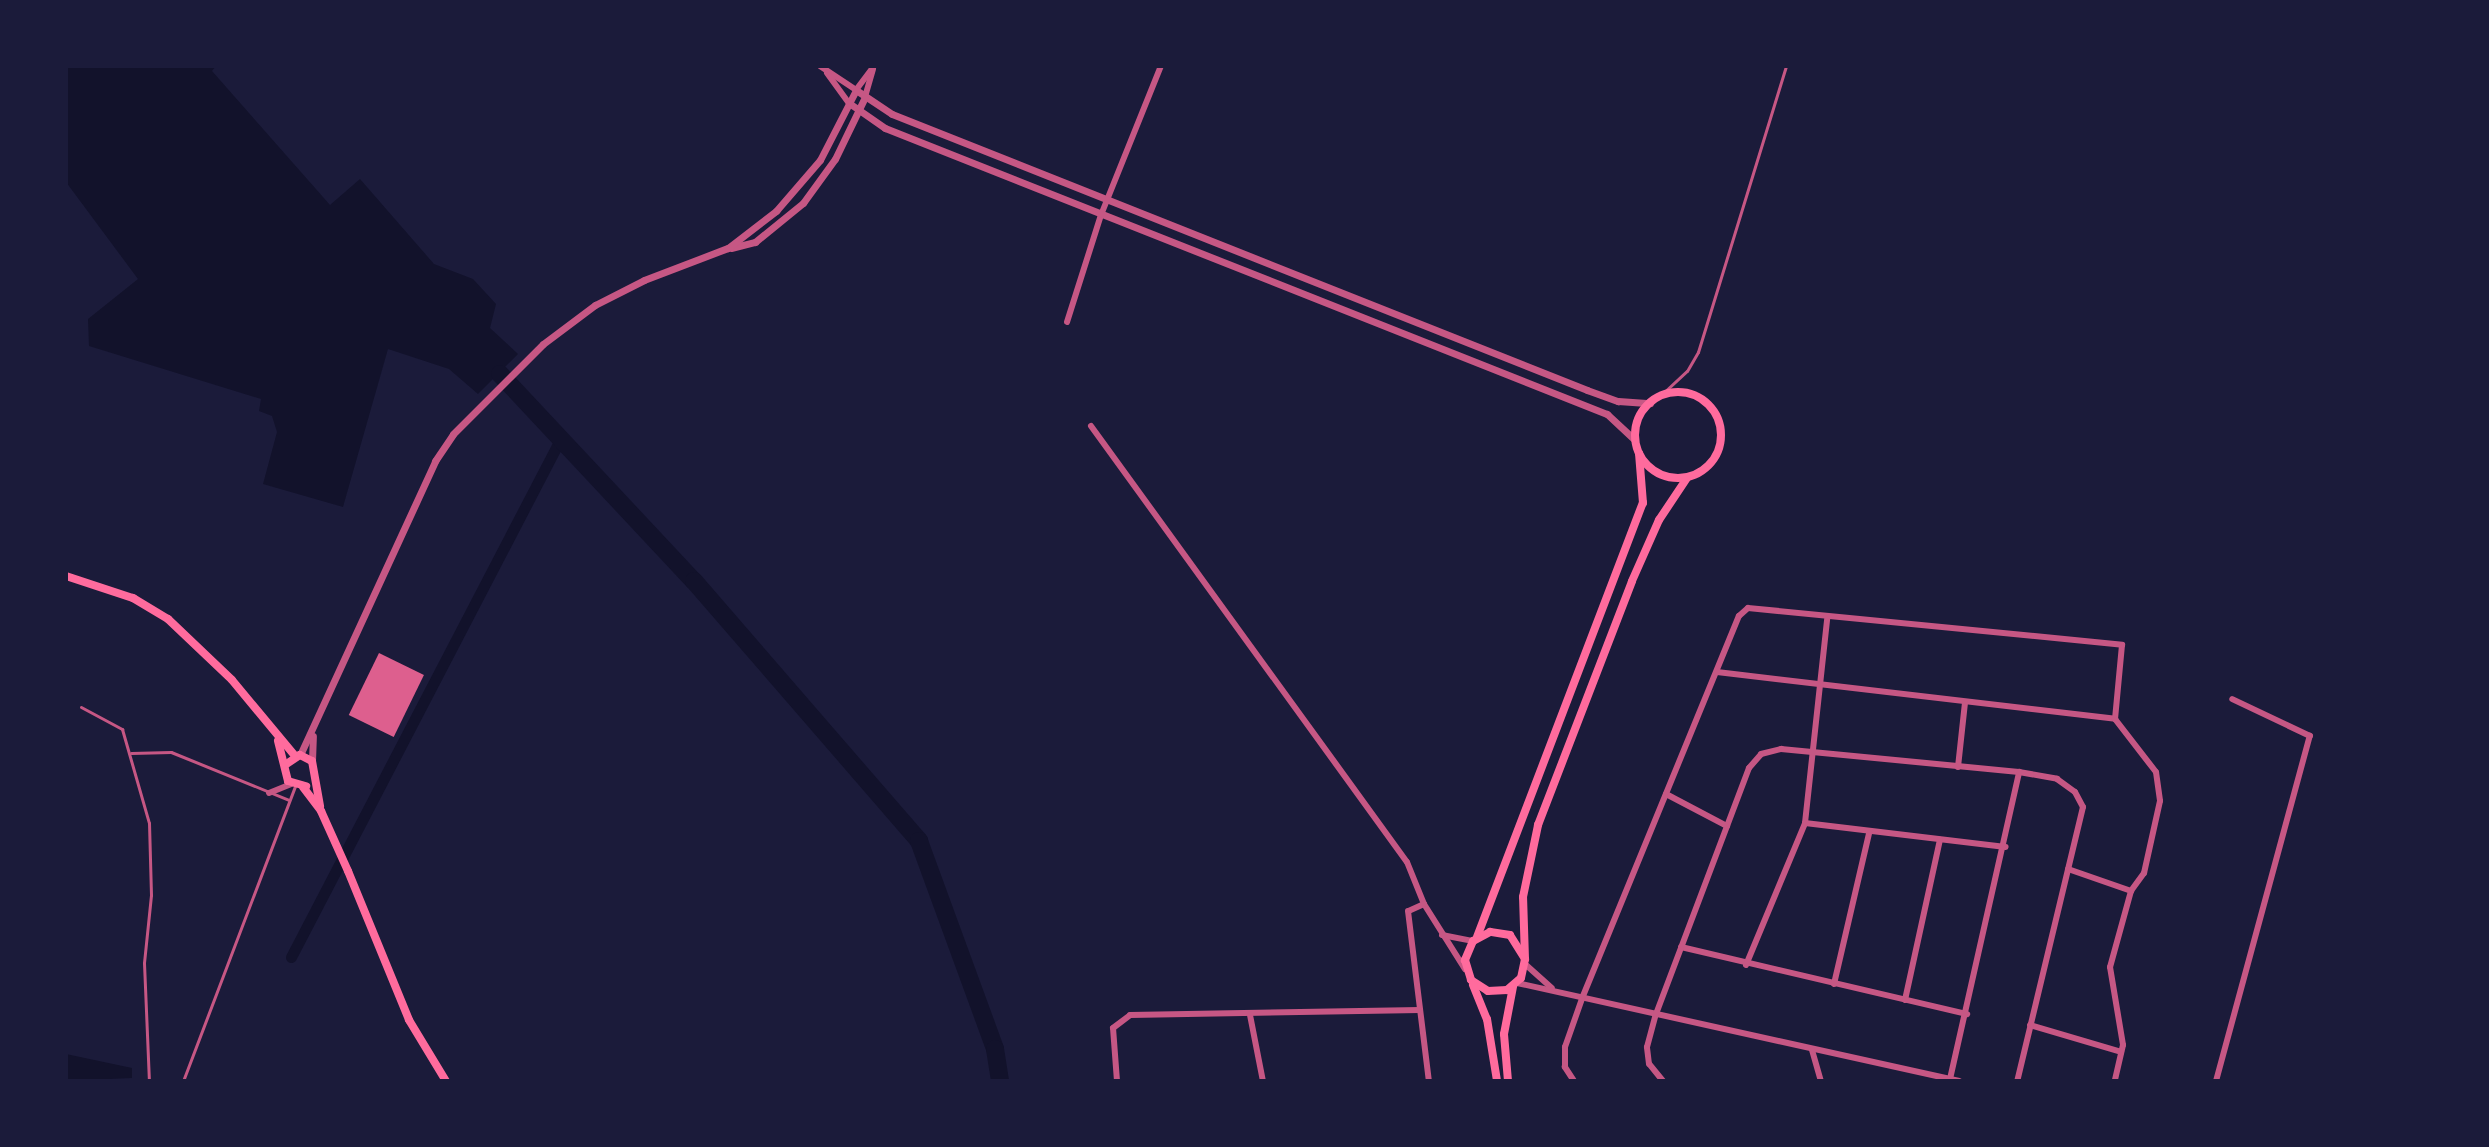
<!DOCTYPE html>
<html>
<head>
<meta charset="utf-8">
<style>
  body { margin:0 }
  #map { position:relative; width:2489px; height:1147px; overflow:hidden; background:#1b1b3a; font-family:Karla,sans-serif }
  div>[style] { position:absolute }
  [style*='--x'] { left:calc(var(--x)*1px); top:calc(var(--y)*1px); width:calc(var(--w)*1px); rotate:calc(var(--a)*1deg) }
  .water>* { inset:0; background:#12122b }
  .canal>* { height:11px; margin:-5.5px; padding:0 5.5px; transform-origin:5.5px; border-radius:5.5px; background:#12122b }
  .river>* { height:18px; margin:-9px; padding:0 9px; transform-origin:9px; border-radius:9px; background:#12122b }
  .building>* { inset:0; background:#dd5f8e; transform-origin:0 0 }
  .service>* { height:3px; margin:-1.5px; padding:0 1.5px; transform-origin:1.5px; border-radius:1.5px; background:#c65784 }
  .minor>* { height:6px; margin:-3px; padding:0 3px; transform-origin:3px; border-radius:3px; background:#c65784 }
  .tertiary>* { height:7px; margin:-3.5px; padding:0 3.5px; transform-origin:3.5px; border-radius:3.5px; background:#c65784 }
  .secondary>* { height:8px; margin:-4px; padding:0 4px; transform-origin:4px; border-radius:4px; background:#ff6b9d }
  .secondary>.ring { margin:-4px; padding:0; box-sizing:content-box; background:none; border:8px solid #ff6b9d; border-radius:50% }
  span { translate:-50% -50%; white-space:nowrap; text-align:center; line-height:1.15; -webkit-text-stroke:6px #1b1b3a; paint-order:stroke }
  .frame { position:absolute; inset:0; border:68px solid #1b1b3a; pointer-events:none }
</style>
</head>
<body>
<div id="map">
  <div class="water">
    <i style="clip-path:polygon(66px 66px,216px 66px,212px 71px,330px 205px,360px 179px,434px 264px,473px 279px,496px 304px,490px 328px,518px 354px,478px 394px,449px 369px,388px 349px,343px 507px,263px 484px,277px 432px,272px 416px,259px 411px,261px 399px,89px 346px,88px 319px,138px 279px,66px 182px)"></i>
    <i style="clip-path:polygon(66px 1054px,132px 1068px,132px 1078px,66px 1081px)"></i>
  </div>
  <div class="canal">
    <i style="--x:291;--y:957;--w:585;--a:-62.52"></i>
  </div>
  <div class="river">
    <i style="--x:500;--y:374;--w:284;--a:46.9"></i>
    <i style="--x:694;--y:581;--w:344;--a:49.1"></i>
    <i style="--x:919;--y:841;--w:221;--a:69.9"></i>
    <i style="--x:995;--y:1049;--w:32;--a:81"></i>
  </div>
  <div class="building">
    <i style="left:379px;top:653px;width:50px;height:69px;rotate:26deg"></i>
  </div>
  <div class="service">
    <i style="--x:1661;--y:395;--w:35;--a:-43"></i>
    <i style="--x:1687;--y:371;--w:22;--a:-60"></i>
    <i style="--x:1698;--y:352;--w:299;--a:-72.9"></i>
    <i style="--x:81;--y:707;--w:47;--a:28.2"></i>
    <i style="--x:122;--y:729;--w:98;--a:74"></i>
    <i style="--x:149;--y:823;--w:72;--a:88.4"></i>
    <i style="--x:151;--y:895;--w:68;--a:95.9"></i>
    <i style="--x:144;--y:963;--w:118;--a:87.6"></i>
    <i style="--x:131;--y:753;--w:40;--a:-1.4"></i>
    <i style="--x:171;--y:752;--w:127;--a:22.1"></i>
    <i style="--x:183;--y:1081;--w:316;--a:-69.2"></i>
  </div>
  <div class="minor">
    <i style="--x:820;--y:66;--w:43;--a:33.7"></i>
    <i style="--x:856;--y:90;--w:30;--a:-53"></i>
    <i style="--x:827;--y:73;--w:37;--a:54"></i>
    <i style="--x:865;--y:97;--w:29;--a:-74"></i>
    <i style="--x:1067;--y:322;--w:112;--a:-72.4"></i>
    <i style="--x:1101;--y:215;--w:161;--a:-68.1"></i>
    <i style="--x:1091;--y:426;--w:538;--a:54.07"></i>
    <i style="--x:1407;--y:862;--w:45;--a:68"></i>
    <i style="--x:1424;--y:904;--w:77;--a:57.8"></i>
    <i style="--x:1717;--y:672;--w:401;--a:6.7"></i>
    <i style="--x:1958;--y:767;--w:64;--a:-83.8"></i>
    <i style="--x:269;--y:793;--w:24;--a:-22"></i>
    <i style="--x:1666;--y:794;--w:69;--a:27.7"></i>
    <i style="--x:1805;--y:823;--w:202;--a:6.8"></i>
    <i style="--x:2068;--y:869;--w:67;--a:19.2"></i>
    <i style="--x:1424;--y:904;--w:17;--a:156"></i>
    <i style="--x:1408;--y:911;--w:171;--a:83"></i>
    <i style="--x:1442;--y:935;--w:32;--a:11"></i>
    <i style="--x:1681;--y:947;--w:294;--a:13.2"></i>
    <i style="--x:1525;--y:964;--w:36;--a:42"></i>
    <i style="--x:1746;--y:965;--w:154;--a:-67.4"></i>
    <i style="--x:1805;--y:823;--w:205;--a:-83.8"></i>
    <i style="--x:1517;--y:983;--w:453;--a:12.5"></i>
    <i style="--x:1834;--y:984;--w:155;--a:-76.9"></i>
    <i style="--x:1905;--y:1000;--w:164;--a:-77.7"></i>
    <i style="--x:1250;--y:1015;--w:67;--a:78.9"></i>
    <i style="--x:2030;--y:1025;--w:95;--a:16.5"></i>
    <i style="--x:1812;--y:1050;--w:32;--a:74"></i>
    <i style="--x:1950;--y:1079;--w:315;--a:-77.3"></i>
    <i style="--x:1117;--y:1081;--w:53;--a:-94.3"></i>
    <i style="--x:1113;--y:1028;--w:21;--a:-37"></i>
    <i style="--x:1130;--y:1015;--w:290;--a:-1"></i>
    <i style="--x:1574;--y:1081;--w:17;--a:-123"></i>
    <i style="--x:1565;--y:1067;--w:20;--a:-90"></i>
    <i style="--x:1565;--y:1047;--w:54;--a:-70.6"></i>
    <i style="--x:1583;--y:996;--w:411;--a:-67.7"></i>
    <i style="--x:1739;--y:616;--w:12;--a:-42"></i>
    <i style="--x:1748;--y:608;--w:376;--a:5.6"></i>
    <i style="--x:2122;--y:645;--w:74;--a:95.4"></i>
    <i style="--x:2115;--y:719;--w:67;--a:52.3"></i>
    <i style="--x:2156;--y:772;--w:29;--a:82"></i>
    <i style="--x:2160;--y:801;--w:74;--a:102.5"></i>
    <i style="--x:2144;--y:873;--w:22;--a:126"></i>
    <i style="--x:2131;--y:891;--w:79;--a:105.4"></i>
    <i style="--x:2110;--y:967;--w:79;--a:80.5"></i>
    <i style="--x:2123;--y:1045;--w:37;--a:103"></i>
    <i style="--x:1663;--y:1081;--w:22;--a:-129"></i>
    <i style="--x:1649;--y:1064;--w:17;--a:-97"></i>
    <i style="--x:1647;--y:1047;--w:34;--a:-75"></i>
    <i style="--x:1656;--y:1014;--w:263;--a:-69.3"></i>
    <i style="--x:1749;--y:768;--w:18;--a:-49"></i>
    <i style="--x:1761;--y:754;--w:21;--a:-14"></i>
    <i style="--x:1781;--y:749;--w:239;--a:5.5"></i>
    <i style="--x:2019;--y:772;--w:39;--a:10"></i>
    <i style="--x:2057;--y:779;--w:22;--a:36"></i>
    <i style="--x:2075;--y:792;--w:17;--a:62"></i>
    <i style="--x:2083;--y:807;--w:282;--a:103.5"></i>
    <i style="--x:2216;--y:1081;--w:358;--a:-74.8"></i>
    <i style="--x:2310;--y:736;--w:86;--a:-154.6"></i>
  </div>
  <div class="tertiary">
    <i style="--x:849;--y:103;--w:44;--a:34.8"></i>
    <i style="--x:885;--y:128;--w:777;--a:21.61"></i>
    <i style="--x:1607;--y:414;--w:38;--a:43"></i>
    <i style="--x:731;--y:248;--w:25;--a:-14"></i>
    <i style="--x:755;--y:242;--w:62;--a:-39.1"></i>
    <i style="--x:803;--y:203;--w:54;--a:-54"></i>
    <i style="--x:835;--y:159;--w:69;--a:-64.2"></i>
    <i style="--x:300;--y:755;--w:324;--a:-65.3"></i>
    <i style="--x:435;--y:461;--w:32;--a:-56"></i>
    <i style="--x:453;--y:434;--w:127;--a:-45"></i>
    <i style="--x:543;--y:344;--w:65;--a:-36.9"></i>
    <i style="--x:595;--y:305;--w:55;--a:-27"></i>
    <i style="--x:644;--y:280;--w:90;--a:-20.9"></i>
    <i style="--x:728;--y:248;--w:61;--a:-37.6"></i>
    <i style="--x:776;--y:211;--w:67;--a:-49.2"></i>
    <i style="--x:820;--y:160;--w:79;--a:-62.8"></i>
    <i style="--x:856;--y:90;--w:43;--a:33.7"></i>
    <i style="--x:892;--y:114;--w:748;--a:21.66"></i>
    <i style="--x:1587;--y:390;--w:33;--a:20"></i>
    <i style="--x:1618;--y:401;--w:32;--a:4"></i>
    <i style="--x:312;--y:761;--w:25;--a:-88"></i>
  </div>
  <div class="secondary">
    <i class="ring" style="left:1635px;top:392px;width:78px;height:78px"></i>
    <i style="--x:66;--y:576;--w:71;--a:18.2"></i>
    <i style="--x:133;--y:598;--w:41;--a:31"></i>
    <i style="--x:168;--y:619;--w:88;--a:43.6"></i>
    <i style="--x:232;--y:680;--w:99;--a:50.3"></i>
    <i style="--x:278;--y:741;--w:41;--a:76"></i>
    <i style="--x:288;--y:781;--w:19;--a:16"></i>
    <i style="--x:285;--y:765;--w:18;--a:-34"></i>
    <i style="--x:300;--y:755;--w:13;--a:27"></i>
    <i style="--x:312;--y:761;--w:46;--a:79.9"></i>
    <i style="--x:303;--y:787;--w:30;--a:53"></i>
    <i style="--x:321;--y:811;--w:66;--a:65.8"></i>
    <i style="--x:348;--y:871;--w:161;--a:67.7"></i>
    <i style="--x:409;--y:1020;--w:71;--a:58.8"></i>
    <i style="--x:1477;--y:937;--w:465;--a:-69.1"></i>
    <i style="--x:1643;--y:503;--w:50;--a:-94.6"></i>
    <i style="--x:1525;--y:959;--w:28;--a:-122"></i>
    <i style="--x:1510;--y:935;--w:20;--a:-171"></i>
    <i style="--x:1490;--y:932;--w:19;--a:152"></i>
    <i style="--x:1473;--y:941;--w:21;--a:113"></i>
    <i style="--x:1465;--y:960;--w:21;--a:73"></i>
    <i style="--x:1471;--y:980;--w:20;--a:33"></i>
    <i style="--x:1488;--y:991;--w:19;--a:-3"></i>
    <i style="--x:1507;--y:990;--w:18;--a:-41"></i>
    <i style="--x:1521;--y:978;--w:19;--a:-78"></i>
    <i style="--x:1525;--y:959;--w:62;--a:-91.8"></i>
    <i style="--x:1523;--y:897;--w:74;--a:-78.2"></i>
    <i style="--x:1538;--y:825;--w:261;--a:-68.9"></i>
    <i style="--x:1632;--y:581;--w:67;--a:-66.1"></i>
    <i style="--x:1659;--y:520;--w:50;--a:-56.3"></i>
    <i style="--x:1473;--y:985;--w:37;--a:68"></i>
    <i style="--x:1487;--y:1019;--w:63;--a:80.8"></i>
    <i style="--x:1508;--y:1081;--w:47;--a:-94.9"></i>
    <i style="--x:1504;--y:1034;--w:48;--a:-79.2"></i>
  </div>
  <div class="frame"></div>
</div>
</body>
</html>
